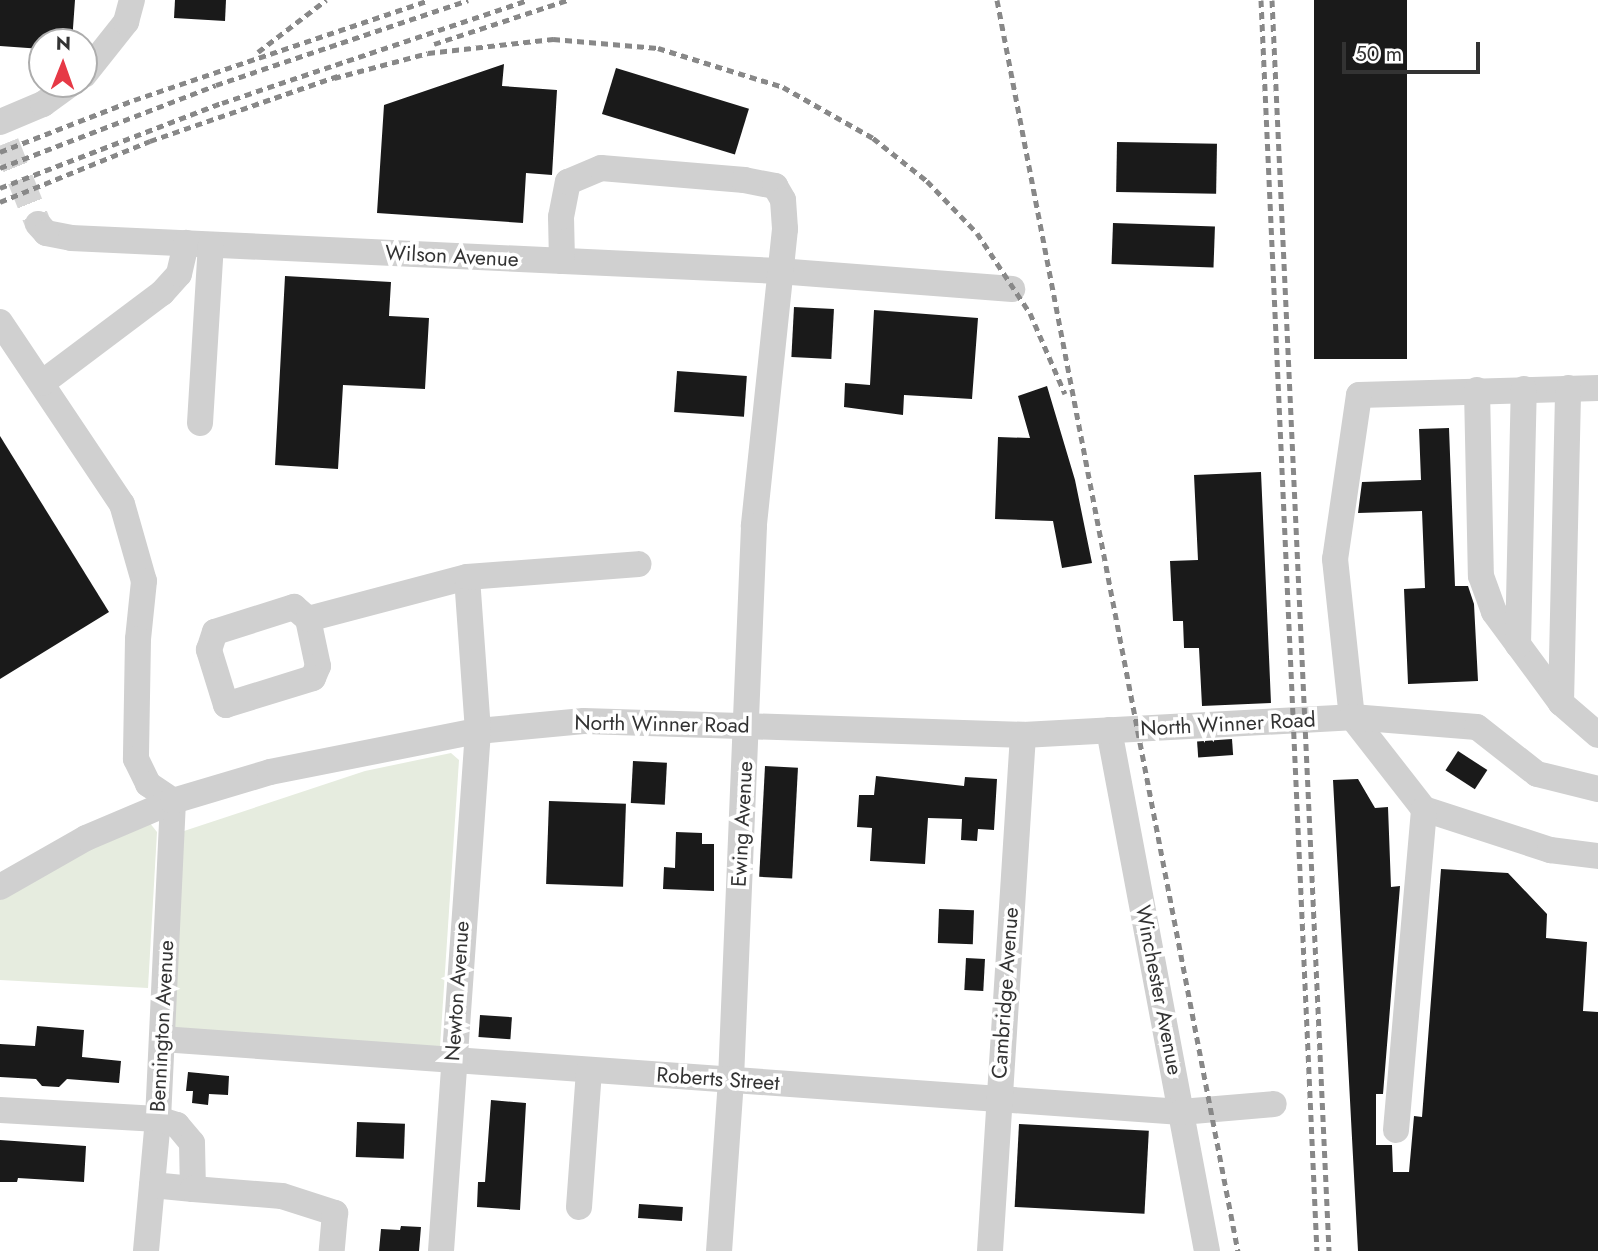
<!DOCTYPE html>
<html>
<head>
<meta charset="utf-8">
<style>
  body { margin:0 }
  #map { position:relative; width:1598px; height:1251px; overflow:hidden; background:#fff; font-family:Jost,sans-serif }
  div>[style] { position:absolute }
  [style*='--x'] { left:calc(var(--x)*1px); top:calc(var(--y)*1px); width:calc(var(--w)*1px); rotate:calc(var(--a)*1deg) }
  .green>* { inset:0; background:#e6ecdf }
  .building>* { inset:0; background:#1a1a1a; transform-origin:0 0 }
  .minor-tunnel>* { height:26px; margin-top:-13px; transform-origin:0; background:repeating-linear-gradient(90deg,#d6d6d6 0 26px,transparent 0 39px) }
  .minor>* { height:26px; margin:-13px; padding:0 13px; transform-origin:13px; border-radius:13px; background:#d0d0d0 }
  .rail>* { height:5px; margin-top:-2.5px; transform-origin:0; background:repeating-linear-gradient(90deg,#888 0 7px,transparent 0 12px) }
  span { translate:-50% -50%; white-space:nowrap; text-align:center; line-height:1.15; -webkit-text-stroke:7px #fff; paint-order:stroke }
  .street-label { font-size:21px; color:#333 }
  .north { position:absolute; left:28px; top:28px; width:70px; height:70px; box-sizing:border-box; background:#fff; border:2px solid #adadad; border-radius:50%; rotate:1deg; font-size:19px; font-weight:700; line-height:28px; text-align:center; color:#333 }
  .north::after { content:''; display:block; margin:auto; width:24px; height:32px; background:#e63946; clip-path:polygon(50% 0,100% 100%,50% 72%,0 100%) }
  .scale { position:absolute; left:1342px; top:42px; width:138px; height:32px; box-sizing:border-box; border:4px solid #333; border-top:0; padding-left:9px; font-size:21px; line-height:24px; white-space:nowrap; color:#333; -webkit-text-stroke:5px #fff; paint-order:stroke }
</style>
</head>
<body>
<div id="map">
  <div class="green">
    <i style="clip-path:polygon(451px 753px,459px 760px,440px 1047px,171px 1029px,181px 832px,365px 771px)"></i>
    <i style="clip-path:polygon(149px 822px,157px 832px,148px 988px,0 980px,0 900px,71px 859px)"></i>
  </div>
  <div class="building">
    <i style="clip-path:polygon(0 0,75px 0,72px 42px,42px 42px,42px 49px,0 46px)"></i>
    <i style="clip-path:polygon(175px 0,226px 0,225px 21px,174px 18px)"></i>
    <i style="left:1314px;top:0;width:93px;height:359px"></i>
    <i style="clip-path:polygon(504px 64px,502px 86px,557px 90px,552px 175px,526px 173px,523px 223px,377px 213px,384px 105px)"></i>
    <i style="left:616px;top:68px;width:139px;height:48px;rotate:17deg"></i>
    <i style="left:1117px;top:142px;width:100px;height:50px;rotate:1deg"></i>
    <i style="left:1113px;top:223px;width:102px;height:41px;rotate:2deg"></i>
    <i style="clip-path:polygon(285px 276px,391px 282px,389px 316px,429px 318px,425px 389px,343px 385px,338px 469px,275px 465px)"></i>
    <i style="left:794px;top:307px;width:40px;height:50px;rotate:3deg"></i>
    <i style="clip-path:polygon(874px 310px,978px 318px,972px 399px,904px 395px,903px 415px,844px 407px,845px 383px,870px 385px)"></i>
    <i style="left:677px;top:371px;width:70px;height:41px;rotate:4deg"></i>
    <i style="clip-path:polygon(1047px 386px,1075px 480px,1092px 563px,1062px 568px,1053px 521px,995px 519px,998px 437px,1030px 438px,1018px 396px)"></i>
    <i style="clip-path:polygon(1449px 428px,1455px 586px,1468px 586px,1474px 604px,1478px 681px,1408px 684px,1404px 589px,1425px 588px,1422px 511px,1358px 513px,1362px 482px,1421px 480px,1419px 429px)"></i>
    <i style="clip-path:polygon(0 436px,109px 612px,0 679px)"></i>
    <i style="clip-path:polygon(1261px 472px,1271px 703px,1202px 706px,1199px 648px,1184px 648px,1183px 621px,1173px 621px,1170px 561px,1198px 560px,1194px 475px)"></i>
    <i style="left:1232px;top:739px;width:16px;height:35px;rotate:86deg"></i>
    <i style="left:1458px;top:751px;width:35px;height:23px;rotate:33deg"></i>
    <i style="left:633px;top:761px;width:34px;height:42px;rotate:3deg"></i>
    <i style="left:765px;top:766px;width:33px;height:111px;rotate:3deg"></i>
    <i style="clip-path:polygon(876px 776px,964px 786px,965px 777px,997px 779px,994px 830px,978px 829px,977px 841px,961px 840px,962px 819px,928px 818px,925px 864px,870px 861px,872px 828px,857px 827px,859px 795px,874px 795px)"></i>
    <i style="clip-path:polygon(1358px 779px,1375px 808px,1388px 807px,1391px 887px,1400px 886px,1383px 1094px,1376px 1094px,1376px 1145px,1392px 1145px,1393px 1172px,1409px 1172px,1414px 1116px,1422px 1117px,1441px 869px,1508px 873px,1547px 914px,1546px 938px,1587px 942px,1583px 1011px,1598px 1012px,1598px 1251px,1358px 1251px,1333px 780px)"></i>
    <i style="left:549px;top:801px;width:77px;height:83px;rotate:2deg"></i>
    <i style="clip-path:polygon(676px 832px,702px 833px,702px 844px,714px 844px,714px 891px,663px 889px,664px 867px,675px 868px)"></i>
    <i style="left:939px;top:909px;width:35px;height:34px;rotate:2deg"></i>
    <i style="left:966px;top:958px;width:19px;height:32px;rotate:3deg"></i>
    <i style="left:480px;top:1015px;width:32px;height:22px;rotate:4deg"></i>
    <i style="clip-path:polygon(37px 1026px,84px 1030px,82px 1057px,121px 1061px,119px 1083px,67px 1079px,59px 1087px,42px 1086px,36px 1079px,0 1077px,0 1044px,35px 1046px)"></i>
    <i style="clip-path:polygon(188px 1072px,229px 1076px,228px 1095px,209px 1094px,208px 1105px,192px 1103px,193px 1091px,186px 1091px)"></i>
    <i style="clip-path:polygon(491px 1100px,526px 1103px,520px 1210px,477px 1207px,478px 1182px,485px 1182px)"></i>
    <i style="left:357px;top:1122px;width:48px;height:35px;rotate:2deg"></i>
    <i style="left:1019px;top:1124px;width:130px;height:83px;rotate:3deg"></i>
    <i style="clip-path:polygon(0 1140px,86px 1146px,84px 1182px,18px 1178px,17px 1182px,0 1182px)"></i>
    <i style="left:639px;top:1204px;width:44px;height:14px;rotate:4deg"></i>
    <i style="clip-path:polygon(401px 1226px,421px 1227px,419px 1251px,379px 1251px,381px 1229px,400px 1230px)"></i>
  </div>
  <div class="minor-tunnel">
    <i style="--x:6;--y:143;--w:87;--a:68.4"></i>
  </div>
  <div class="minor">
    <i style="--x:84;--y:75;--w:68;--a:-51.6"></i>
    <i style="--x:126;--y:22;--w:23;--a:-75"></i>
    <i style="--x:0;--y:122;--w:47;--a:-22.7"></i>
    <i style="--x:43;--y:104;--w:34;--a:-36"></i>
    <i style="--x:38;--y:224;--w:12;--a:48"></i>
    <i style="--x:46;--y:233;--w:25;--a:11"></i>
    <i style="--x:71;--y:238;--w:708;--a:2.67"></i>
    <i style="--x:778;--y:271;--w:235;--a:4.4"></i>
    <i style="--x:562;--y:261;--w:44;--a:-91.3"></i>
    <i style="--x:561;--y:217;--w:36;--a:-79"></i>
    <i style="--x:568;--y:182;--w:36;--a:-23"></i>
    <i style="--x:601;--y:168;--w:144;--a:4.8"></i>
    <i style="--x:744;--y:180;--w:32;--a:11"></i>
    <i style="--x:775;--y:186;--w:16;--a:60"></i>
    <i style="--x:783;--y:200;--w:29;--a:86"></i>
    <i style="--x:785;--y:229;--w:299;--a:96"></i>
    <i style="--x:754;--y:526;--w:554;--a:92.38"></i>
    <i style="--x:731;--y:1080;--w:171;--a:94"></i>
    <i style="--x:0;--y:322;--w:219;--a:56.2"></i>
    <i style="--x:122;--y:504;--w:80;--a:74.1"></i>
    <i style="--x:144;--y:581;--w:58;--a:95.9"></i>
    <i style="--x:138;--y:639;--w:120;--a:91"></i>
    <i style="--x:136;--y:759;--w:28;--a:64"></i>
    <i style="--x:148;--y:784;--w:30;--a:34"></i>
    <i style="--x:173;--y:801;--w:318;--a:92.7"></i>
    <i style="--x:158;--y:1119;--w:133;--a:95.2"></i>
    <i style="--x:42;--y:383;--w:150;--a:-36.9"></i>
    <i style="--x:162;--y:293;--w:25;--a:-48"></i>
    <i style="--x:179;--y:274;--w:32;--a:-77"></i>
    <i style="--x:1598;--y:388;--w:239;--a:178.3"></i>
    <i style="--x:1359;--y:395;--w:166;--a:98.3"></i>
    <i style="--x:1335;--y:559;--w:159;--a:83.9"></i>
    <i style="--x:1352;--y:717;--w:117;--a:52"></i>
    <i style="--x:1424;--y:809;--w:133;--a:18"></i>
    <i style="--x:1550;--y:850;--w:48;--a:7.1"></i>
    <i style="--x:1477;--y:390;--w:186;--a:88.8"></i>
    <i style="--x:1481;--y:576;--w:38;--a:70"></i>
    <i style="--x:1494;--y:612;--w:113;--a:53.6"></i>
    <i style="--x:1561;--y:703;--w:49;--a:40.9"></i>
    <i style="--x:200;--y:423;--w:178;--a:-86.5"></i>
    <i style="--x:308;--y:619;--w:48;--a:78"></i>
    <i style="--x:318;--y:666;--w:13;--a:113"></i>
    <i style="--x:313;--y:678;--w:91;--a:162.8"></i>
    <i style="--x:226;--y:705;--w:58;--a:-107.2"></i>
    <i style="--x:209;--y:650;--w:19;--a:-72"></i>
    <i style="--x:215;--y:632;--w:83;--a:-17.6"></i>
    <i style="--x:294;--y:607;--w:18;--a:41"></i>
    <i style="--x:308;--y:619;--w:164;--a:-14.8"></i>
    <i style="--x:1518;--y:645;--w:256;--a:-88.7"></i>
    <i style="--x:1561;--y:703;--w:315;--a:-88.7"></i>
    <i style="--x:1109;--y:730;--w:530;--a:79.35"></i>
    <i style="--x:0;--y:887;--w:99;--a:-29.7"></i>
    <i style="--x:86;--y:838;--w:95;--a:-23"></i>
    <i style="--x:173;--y:801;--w:101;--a:-16.6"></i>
    <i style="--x:270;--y:772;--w:212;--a:-11.2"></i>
    <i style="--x:478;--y:731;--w:106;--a:-5.4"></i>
    <i style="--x:584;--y:721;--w:439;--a:1.8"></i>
    <i style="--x:1023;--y:735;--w:329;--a:-3.1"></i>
    <i style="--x:1352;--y:717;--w:125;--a:4.6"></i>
    <i style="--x:1477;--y:727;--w:76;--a:38.1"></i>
    <i style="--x:1537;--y:774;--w:63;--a:13.8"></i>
    <i style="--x:162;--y:1039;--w:1022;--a:4.1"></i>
    <i style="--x:1181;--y:1112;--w:93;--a:-4.9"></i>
    <i style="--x:0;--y:1110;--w:158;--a:3.3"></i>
    <i style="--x:158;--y:1119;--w:20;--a:18"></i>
    <i style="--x:177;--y:1125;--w:23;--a:50"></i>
    <i style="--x:192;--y:1143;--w:46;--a:88.8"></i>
    <i style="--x:193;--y:1189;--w:41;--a:-174.4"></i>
    <i style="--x:1396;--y:1130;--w:322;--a:-85"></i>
    <i style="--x:193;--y:1189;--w:89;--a:4.5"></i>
    <i style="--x:282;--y:1196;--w:56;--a:17.8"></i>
    <i style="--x:335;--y:1213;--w:38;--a:95"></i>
    <i style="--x:579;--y:1207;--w:137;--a:-85.8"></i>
    <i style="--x:441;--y:1251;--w:521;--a:-85.93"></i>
    <i style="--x:478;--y:731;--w:154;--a:-94.1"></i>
    <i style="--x:467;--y:577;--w:172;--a:-4.3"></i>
    <i style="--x:990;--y:1251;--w:517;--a:-86.34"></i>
  </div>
  <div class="rail">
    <i style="--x:997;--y:0;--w:1274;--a:79.1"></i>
    <i style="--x:1261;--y:0;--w:1252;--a:87.44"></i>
    <i style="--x:1272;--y:0;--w:1252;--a:87.39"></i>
    <i style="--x:434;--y:44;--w:141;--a:-18.2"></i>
    <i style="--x:258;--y:52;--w:86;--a:-37.4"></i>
    <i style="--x:334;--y:78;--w:97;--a:-14.9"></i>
    <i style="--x:428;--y:53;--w:126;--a:-6.4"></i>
    <i style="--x:553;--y:39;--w:105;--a:4.9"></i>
    <i style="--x:658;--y:48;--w:131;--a:17.3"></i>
    <i style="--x:783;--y:87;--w:103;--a:29.5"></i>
    <i style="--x:873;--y:138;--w:69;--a:38.5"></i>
    <i style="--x:927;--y:181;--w:72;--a:46.1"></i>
    <i style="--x:977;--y:233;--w:96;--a:56.5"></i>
    <i style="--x:1030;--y:313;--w:88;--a:66.6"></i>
    <i style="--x:0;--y:152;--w:144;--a:-21.2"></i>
    <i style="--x:134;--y:100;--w:311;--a:-18.7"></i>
    <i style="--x:0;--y:168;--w:231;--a:-21"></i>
    <i style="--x:216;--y:85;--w:266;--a:-18.6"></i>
    <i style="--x:0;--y:188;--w:238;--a:-21"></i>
    <i style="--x:222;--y:103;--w:323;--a:-18.6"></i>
    <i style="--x:0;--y:202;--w:162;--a:-22.1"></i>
    <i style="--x:150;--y:141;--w:202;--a:-19.1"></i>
  </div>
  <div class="street-label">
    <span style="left:452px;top:256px;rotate:3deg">Wilson Avenue</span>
    <span style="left:662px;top:724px;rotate:1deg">North Winner Road</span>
    <span style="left:1228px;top:724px;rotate:-3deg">North Winner Road</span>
    <span style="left:742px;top:824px;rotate:-87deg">Ewing Avenue</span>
    <span style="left:1159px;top:990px;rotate:79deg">Winchester Avenue</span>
    <span style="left:457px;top:991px;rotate:-86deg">Newton Avenue</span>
    <span style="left:1005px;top:993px;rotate:-86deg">Cambridge Avenue</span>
    <span style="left:162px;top:1026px;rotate:-87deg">Bennington Avenue</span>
    <span style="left:718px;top:1079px;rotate:4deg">Roberts Street</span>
  </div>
  <div class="north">N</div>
  <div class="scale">50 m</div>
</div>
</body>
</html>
